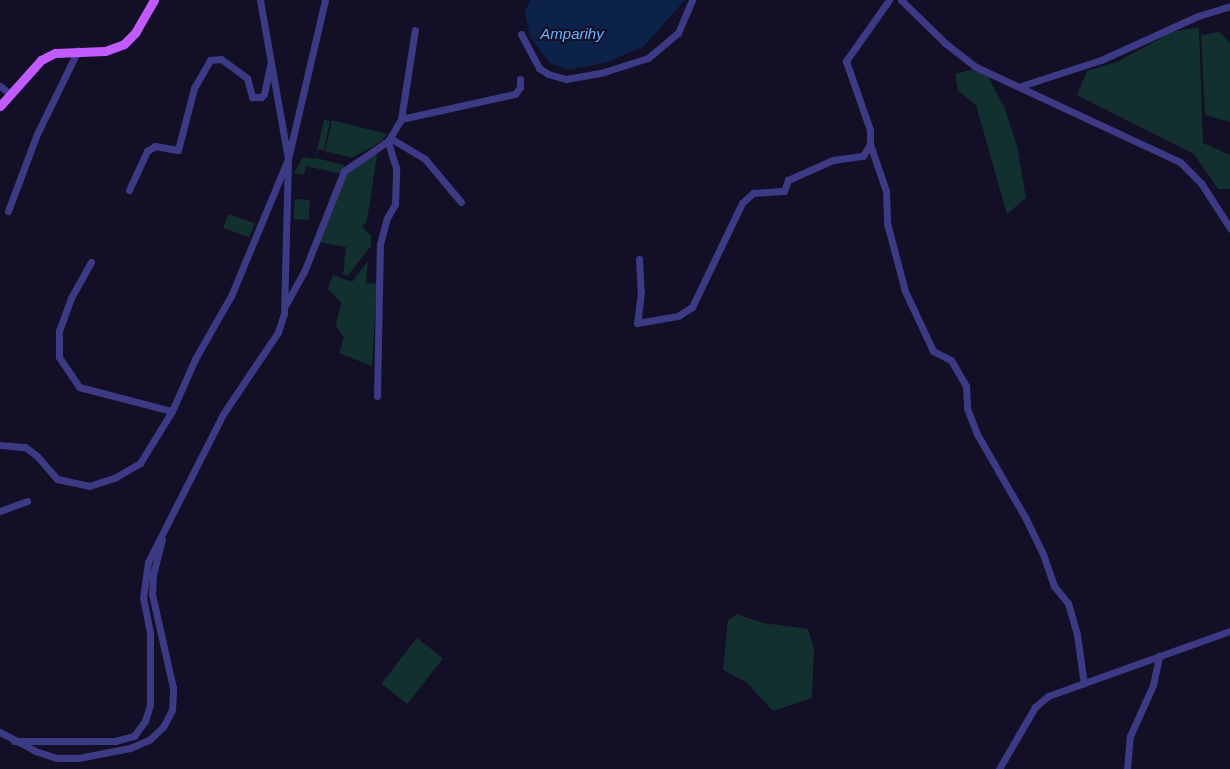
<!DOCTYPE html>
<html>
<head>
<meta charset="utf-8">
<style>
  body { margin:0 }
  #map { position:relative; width:1230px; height:769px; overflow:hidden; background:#130f26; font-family:Helvetica,sans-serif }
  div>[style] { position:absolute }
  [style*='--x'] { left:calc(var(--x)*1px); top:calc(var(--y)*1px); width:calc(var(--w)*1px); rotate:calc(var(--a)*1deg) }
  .green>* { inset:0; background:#12302f; transform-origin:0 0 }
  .water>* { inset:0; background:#0c2248 }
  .minor>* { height:7px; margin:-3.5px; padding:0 3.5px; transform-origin:3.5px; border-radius:3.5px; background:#3d3a85 }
  .major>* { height:9px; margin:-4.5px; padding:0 4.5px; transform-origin:4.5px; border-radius:4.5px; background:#c25bff }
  span { translate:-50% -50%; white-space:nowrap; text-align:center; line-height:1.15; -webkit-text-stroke:4px #130f26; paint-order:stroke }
  .water-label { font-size:15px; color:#62b6ff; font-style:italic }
</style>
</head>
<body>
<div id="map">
  <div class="green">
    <i style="clip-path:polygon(1199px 27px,1203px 143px,1230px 155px,1230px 189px,1218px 189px,1194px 154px,1077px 95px,1087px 71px,1117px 62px,1172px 32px)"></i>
    <i style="clip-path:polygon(1219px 32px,1230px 43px,1230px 122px,1205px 115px,1201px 35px)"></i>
    <i style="clip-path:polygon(969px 70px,987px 74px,1005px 109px,1017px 146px,1026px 198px,1007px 214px,976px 105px,958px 91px,955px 74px)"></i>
    <i style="clip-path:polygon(324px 120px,330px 121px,324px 150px,318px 149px,316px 158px,344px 165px,342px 174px,306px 166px,304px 175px,294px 173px,303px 157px,315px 159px)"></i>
    <i style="clip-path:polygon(332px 120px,387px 134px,382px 141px,352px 158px,325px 151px)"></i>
    <i style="clip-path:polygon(377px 154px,367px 221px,362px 226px,371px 236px,371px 246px,348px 275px,343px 275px,346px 247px,318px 242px,333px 198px,347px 175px,359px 162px)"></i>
    <i style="left:295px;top:199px;width:15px;height:20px;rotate:4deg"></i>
    <i style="left:228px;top:214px;width:28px;height:15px;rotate:19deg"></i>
    <i style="clip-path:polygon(368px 261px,366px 283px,377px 284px,372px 366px,339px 353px,344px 338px,336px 326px,341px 302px,328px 289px,333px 275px,352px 282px)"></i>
    <i style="clip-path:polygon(737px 614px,763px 623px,808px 629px,814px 649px,812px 698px,773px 711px,746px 682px,723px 670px,728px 620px)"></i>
    <i style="left:417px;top:638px;width:33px;height:58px;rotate:38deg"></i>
  </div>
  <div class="water">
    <i style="clip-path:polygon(530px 0,685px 0,644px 46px,608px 62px,568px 70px,550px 63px,530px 37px,525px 12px)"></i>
  </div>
  <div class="minor">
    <i style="--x:889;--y:0;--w:75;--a:125.2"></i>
    <i style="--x:846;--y:61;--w:73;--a:70.8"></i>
    <i style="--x:870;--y:130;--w:14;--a:90"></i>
    <i style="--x:870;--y:144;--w:50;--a:71.2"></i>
    <i style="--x:886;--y:191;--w:32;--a:88"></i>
    <i style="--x:887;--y:223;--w:70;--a:75.2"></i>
    <i style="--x:905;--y:291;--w:66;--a:65"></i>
    <i style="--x:933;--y:351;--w:20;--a:27"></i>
    <i style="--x:951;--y:360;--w:30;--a:60"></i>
    <i style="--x:966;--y:386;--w:22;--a:87"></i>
    <i style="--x:967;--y:408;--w:28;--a:69"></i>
    <i style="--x:977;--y:434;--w:96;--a:60"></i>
    <i style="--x:1025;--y:517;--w:41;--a:64.1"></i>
    <i style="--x:1043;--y:554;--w:34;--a:71"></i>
    <i style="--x:1054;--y:586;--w:22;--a:51"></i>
    <i style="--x:1068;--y:603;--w:33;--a:74"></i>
    <i style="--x:1077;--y:635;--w:49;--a:81.9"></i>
    <i style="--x:901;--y:0;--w:62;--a:44.3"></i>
    <i style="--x:945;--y:43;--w:37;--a:38"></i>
    <i style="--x:974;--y:66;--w:227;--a:25"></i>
    <i style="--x:1180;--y:162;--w:30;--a:45"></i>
    <i style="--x:1201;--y:183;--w:54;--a:57.2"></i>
    <i style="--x:521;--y:34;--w:38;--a:62"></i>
    <i style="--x:539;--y:68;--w:11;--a:34"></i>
    <i style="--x:548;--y:74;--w:19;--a:16"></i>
    <i style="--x:566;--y:79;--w:39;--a:-10"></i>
    <i style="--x:604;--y:72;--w:46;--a:-17.7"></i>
    <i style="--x:648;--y:58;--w:39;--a:-40"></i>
    <i style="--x:678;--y:33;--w:36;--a:-67"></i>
    <i style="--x:0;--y:86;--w:11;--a:38"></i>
    <i style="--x:1021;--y:86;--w:84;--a:-18"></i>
    <i style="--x:1101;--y:60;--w:107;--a:-24.4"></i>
    <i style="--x:1198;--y:16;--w:34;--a:-17"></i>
    <i style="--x:401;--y:119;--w:117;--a:-12.4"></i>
    <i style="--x:515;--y:94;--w:9;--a:-54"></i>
    <i style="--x:520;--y:87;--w:8;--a:-90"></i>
    <i style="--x:390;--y:138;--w:41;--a:31"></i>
    <i style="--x:425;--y:159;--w:56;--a:50.1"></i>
    <i style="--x:129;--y:190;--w:43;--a:-65.2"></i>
    <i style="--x:147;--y:151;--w:9;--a:-32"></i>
    <i style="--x:155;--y:146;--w:23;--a:10"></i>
    <i style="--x:178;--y:150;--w:64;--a:-75.5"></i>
    <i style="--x:194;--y:88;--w:32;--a:-60"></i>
    <i style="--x:210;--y:60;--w:11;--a:-5"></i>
    <i style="--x:221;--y:59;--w:32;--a:36"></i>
    <i style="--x:247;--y:78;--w:20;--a:75"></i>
    <i style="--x:252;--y:97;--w:9;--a:0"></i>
    <i style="--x:261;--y:97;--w:4;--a:-45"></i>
    <i style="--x:264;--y:94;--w:29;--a:-78"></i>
    <i style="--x:8;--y:211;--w:82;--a:-69.4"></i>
    <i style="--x:37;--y:134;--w:93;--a:-64"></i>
    <i style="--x:639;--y:259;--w:33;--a:87"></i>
    <i style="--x:641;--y:292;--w:31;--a:97"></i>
    <i style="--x:637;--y:323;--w:42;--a:-9.7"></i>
    <i style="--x:678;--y:316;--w:17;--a:-33"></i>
    <i style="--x:692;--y:307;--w:115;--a:-64.3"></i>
    <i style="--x:742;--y:203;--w:15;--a:-42"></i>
    <i style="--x:753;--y:193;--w:31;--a:-4"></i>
    <i style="--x:784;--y:191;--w:12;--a:-70"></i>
    <i style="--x:788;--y:180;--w:49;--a:-24"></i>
    <i style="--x:833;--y:160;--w:30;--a:-8"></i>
    <i style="--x:863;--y:156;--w:14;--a:-60"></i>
    <i style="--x:91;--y:262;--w:41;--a:119.1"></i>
    <i style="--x:71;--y:298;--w:35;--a:110"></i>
    <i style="--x:59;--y:331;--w:26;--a:90"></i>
    <i style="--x:59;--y:357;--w:36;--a:56"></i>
    <i style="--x:79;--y:387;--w:96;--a:14.5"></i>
    <i style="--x:286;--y:304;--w:37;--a:-61"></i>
    <i style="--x:304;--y:272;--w:109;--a:-68.4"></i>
    <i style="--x:344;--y:171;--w:53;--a:-34.3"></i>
    <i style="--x:388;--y:141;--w:26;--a:-59"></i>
    <i style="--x:401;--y:119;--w:90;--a:-81.1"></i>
    <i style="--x:377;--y:396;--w:152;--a:-88.9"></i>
    <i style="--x:380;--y:244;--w:27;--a:-75"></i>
    <i style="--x:387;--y:218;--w:16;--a:-60"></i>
    <i style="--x:395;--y:204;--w:36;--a:-88"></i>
    <i style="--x:396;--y:168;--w:28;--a:-107"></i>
    <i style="--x:0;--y:445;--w:25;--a:5"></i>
    <i style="--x:25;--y:447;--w:15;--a:37"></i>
    <i style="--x:37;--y:456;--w:30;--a:49"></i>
    <i style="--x:57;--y:479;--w:33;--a:12"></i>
    <i style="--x:89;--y:486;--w:28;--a:-18"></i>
    <i style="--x:116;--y:477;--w:28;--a:-30"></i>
    <i style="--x:140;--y:463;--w:61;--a:-58.4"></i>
    <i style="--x:172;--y:411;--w:57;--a:-66.1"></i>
    <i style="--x:195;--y:359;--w:73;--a:-60.3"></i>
    <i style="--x:231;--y:296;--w:148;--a:-67.4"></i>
    <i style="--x:288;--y:159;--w:163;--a:-76.9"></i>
    <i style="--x:0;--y:511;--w:29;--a:-20"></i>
    <i style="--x:0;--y:732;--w:40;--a:28"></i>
    <i style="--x:35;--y:751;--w:23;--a:18"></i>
    <i style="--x:57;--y:758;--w:21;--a:0"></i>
    <i style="--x:78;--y:758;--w:53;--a:-10.9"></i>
    <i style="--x:130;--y:748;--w:21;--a:-23"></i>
    <i style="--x:149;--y:740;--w:19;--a:-43"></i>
    <i style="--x:163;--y:727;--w:19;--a:-62"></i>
    <i style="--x:172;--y:710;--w:22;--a:-87"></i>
    <i style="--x:173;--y:688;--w:96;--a:-102.6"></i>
    <i style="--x:152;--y:594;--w:19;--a:-87"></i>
    <i style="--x:153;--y:575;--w:37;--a:-76"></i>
    <i style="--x:14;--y:741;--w:101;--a:0"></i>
    <i style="--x:115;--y:741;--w:20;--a:-15"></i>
    <i style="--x:134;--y:736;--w:19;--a:-54"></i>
    <i style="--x:145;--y:721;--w:17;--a:-73"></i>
    <i style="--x:150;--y:705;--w:72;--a:-90"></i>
    <i style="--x:150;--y:633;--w:36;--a:-101"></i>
    <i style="--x:143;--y:598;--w:36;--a:-82"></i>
    <i style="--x:148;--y:562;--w:166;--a:-63.1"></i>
    <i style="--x:223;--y:414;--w:99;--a:-56.1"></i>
    <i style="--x:278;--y:332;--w:20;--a:-72"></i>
    <i style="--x:284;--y:313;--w:154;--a:-88.5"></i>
    <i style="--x:288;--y:159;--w:161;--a:-100"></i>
    <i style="--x:999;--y:769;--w:72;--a:-59.9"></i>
    <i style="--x:1035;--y:707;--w:17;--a:-40"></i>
    <i style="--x:1048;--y:696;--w:193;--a:-19.7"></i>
    <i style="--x:1127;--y:769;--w:33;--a:-85"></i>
    <i style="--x:1130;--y:736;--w:56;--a:-65.7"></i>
    <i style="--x:1153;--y:685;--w:30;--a:-78"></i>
  </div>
  <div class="major">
    <i style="--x:0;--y:106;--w:62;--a:-48.3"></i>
    <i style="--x:41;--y:60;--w:16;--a:-27"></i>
    <i style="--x:55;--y:53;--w:50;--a:-2.3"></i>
    <i style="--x:105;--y:51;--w:20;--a:-20"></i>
    <i style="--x:124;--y:44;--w:16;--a:-45"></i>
    <i style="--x:135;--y:33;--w:38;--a:-60"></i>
  </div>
  <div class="water-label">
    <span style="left:572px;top:34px">Amparihy</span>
  </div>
</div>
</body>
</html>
